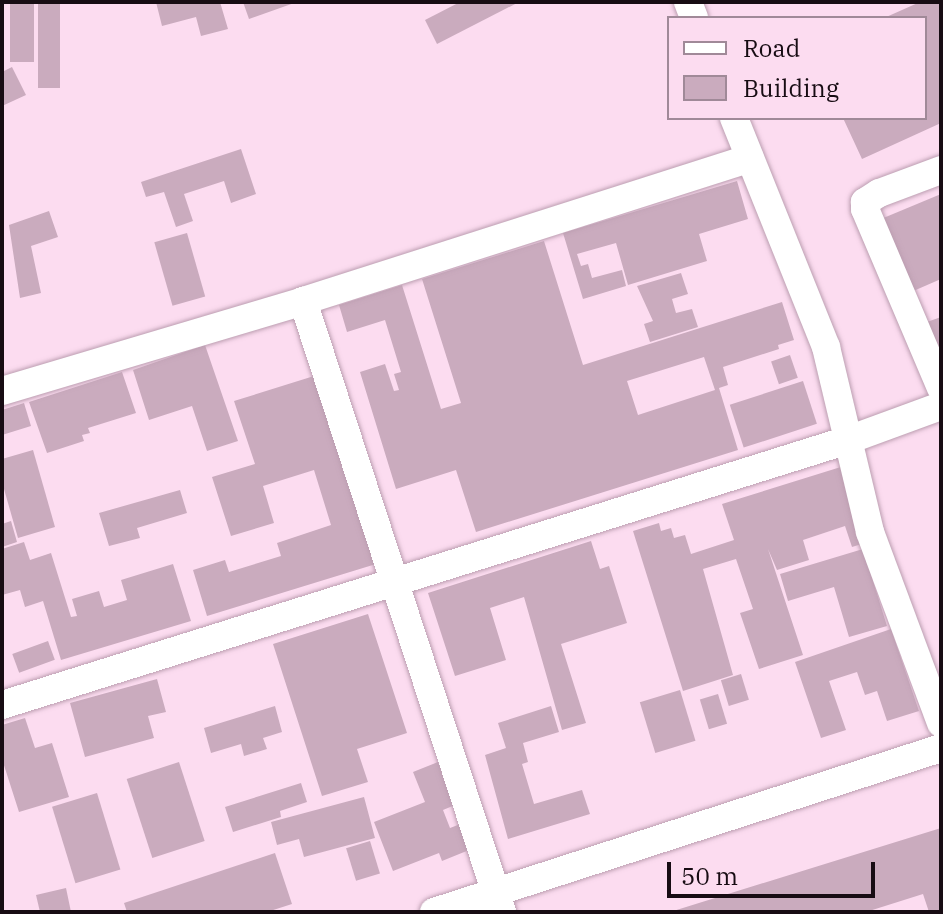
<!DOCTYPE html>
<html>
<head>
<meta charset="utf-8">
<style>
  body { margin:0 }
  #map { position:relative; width:943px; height:914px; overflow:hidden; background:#fcdcf0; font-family:"IBM Plex Serif",serif }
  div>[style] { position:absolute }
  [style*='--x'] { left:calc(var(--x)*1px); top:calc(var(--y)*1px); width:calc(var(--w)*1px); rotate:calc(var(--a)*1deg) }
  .building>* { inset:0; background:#caabbe; transform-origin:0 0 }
  .roads { filter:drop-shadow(0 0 2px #bc9eb1) drop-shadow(0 0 2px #bc9eb1) }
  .minor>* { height:28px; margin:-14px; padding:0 14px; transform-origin:14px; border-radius:14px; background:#fff }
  span { translate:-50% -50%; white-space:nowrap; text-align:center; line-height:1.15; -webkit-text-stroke:8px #fcdcf0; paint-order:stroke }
  .frame { position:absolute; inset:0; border:4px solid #170c13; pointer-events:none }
  .legend { position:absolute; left:667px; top:16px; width:260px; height:104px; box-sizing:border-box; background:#fcdcf0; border:2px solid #a08998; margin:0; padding:10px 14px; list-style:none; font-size:24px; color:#170c13 }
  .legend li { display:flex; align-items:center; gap:16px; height:40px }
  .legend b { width:40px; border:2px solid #a08998 }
  .scale { position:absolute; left:667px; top:862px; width:208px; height:36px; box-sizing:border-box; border:4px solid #170c13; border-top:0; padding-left:10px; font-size:24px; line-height:28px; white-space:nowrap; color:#170c13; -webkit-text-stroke:6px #fcdcf0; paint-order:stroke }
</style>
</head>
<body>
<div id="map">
  <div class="building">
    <i style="left:10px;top:2px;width:24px;height:60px"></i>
    <i style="left:38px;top:2px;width:22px;height:86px"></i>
    <i style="clip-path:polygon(156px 2px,220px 2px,228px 29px,201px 36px,196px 17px,162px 26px)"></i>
    <i style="clip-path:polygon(243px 2px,297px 2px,249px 19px)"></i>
    <i style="clip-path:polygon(460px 2px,519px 2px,437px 44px,425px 20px)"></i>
    <i style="clip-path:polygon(920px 2px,941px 2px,941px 123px,862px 159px,843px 118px,925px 118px,925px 18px,884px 18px)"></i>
    <i style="clip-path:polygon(12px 67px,26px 95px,2px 106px,2px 72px)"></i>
    <i style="clip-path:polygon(241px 149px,256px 194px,231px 203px,224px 181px,184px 194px,193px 221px,176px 227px,164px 192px,146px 197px,141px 182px)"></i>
    <i style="clip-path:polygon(737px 181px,748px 219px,699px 234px,707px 261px,628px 285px,616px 243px,577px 254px,581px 266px,588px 264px,592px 278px,622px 270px,626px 286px,583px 299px,563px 233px)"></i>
    <i style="clip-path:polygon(941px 194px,941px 279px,911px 292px,881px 219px)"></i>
    <i style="clip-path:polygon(49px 211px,58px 237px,31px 246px,41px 293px,20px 298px,9px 225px)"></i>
    <i style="left:187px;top:233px;width:66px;height:34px;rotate:74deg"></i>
    <i style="clip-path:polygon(evenodd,544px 241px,583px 365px,782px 302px,794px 340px,778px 345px,779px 349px,723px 367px,728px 385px,719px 388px,738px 450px,476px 532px,456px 470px,396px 489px,360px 372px,385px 364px,394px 391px,399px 390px,394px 374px,401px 372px,385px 320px,347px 332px,339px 305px,402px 285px,441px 409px,461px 403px,422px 279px,544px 241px,704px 357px,715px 390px,638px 415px,627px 381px,704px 357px)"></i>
    <i style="clip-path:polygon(681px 273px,688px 294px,672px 299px,676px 313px,692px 309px,698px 327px,650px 342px,644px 324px,653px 321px,637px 286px)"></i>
    <i style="clip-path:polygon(941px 317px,941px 359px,927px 322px)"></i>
    <i style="clip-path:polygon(205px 345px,238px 441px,207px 451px,192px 406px,149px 420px,133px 370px)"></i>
    <i style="left:790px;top:355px;width:24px;height:20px;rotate:71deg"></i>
    <i style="clip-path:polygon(122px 372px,136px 413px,88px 428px,90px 433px,82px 435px,84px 441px,47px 453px,29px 402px)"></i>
    <i style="clip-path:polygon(314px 376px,376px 564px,207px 616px,193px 570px,225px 560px,229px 572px,281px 556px,277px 543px,331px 525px,314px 470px,263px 486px,274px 523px,231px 536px,212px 477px,255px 464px,234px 401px)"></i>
    <i style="left:803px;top:381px;width:45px;height:77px;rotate:72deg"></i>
    <i style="clip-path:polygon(24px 403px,31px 426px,2px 435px,2px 410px)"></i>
    <i style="clip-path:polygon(33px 450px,55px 527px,18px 538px,2px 482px,2px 459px)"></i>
    <i style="clip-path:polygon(844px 466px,868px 542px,852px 547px,845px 526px,803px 540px,809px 560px,777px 570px,768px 549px,803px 655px,759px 669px,740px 613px,753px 609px,736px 559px,703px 569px,733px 675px,683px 691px,633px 531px,659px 523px,661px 531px,671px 528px,674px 538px,685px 535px,691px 554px,734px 540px,722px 504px)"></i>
    <i style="clip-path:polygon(180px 490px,187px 513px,137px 528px,140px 538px,109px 546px,99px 513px)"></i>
    <i style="clip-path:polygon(11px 521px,17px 542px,2px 547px,2px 524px)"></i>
    <i style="clip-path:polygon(591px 541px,600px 569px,609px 566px,627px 623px,561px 644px,586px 723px,562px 730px,524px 597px,490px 608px,506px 660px,455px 676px,428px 593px)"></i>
    <i style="clip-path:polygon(24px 542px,30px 560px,51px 553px,71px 617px,77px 616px,72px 599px,99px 591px,104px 607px,127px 600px,121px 580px,173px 564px,191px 621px,61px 660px,43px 601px,25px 607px,20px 590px,2px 595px,2px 549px)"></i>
    <i style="clip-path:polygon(863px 549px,887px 626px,849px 637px,834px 587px,788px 601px,780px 574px)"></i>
    <i style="clip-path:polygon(368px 614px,407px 733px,357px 749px,368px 782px,322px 796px,273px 644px)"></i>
    <i style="clip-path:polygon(891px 629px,919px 711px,887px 721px,877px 691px,865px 695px,857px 672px,829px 681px,846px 730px,821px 738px,795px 662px)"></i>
    <i style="left:48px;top:641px;width:20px;height:38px;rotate:70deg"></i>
    <i style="left:741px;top:674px;width:27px;height:21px;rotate:73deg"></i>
    <i style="clip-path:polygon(157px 679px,166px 712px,148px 716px,154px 738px,85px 757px,70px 703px)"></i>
    <i style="left:680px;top:690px;width:53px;height:42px;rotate:73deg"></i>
    <i style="left:718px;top:694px;width:31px;height:19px;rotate:73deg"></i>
    <i style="clip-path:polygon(275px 706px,282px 732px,263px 738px,267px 749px,244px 756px,241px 744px,211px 753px,204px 728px)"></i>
    <i style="clip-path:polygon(551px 706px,559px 732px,523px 743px,528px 762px,522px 764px,534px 804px,582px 790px,590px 814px,508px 839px,485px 755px,506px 748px,498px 723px)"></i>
    <i style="clip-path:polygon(25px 718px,35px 748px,52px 743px,69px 797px,19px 812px,2px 759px,2px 725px)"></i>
    <i style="left:179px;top:762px;width:83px;height:55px;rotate:72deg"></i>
    <i style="clip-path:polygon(438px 762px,455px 805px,443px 810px,450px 828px,463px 823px,474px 848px,442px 861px,439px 853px,393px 871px,374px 822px,425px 802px,413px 772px)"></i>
    <i style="clip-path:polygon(301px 783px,307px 802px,280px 811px,281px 817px,233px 832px,225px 807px)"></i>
    <i style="left:97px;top:793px;width:80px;height:47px;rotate:73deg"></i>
    <i style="clip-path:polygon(364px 797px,375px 838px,304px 857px,299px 839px,277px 845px,271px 822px)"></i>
    <i style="clip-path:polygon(941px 828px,941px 912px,929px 912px,923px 894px,866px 912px,670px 912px)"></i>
    <i style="left:370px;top:841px;width:34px;height:25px;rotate:73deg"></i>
    <i style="clip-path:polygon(275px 853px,292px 904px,267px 912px,127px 912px,124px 903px)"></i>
    <i style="clip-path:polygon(66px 888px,71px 912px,40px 912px,36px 895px)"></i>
  </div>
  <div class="roads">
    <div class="minor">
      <i style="--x:688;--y:2;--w:17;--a:69"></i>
      <i style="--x:734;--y:118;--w:247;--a:68.1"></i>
      <i style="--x:826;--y:347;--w:190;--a:76.6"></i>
      <i style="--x:870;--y:532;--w:204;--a:69.6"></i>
      <i style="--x:941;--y:170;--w:66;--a:159.6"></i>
      <i style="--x:879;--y:193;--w:17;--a:147"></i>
      <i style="--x:865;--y:202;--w:7;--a:90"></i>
      <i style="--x:865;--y:209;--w:194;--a:67"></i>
      <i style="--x:303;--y:301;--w:643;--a:71.96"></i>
      <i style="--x:2;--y:391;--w:314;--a:-16.6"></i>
      <i style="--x:303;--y:301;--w:469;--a:-17.7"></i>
      <i style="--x:2;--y:705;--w:887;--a:-17.39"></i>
      <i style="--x:848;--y:440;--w:99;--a:-20.1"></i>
      <i style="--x:434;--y:912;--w:533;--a:-17.92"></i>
    </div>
  </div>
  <div class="frame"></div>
  <ul class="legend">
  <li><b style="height:10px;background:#fff"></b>Road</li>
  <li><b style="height:22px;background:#caabbe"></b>Building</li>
  </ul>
  <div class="scale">50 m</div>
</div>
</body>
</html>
